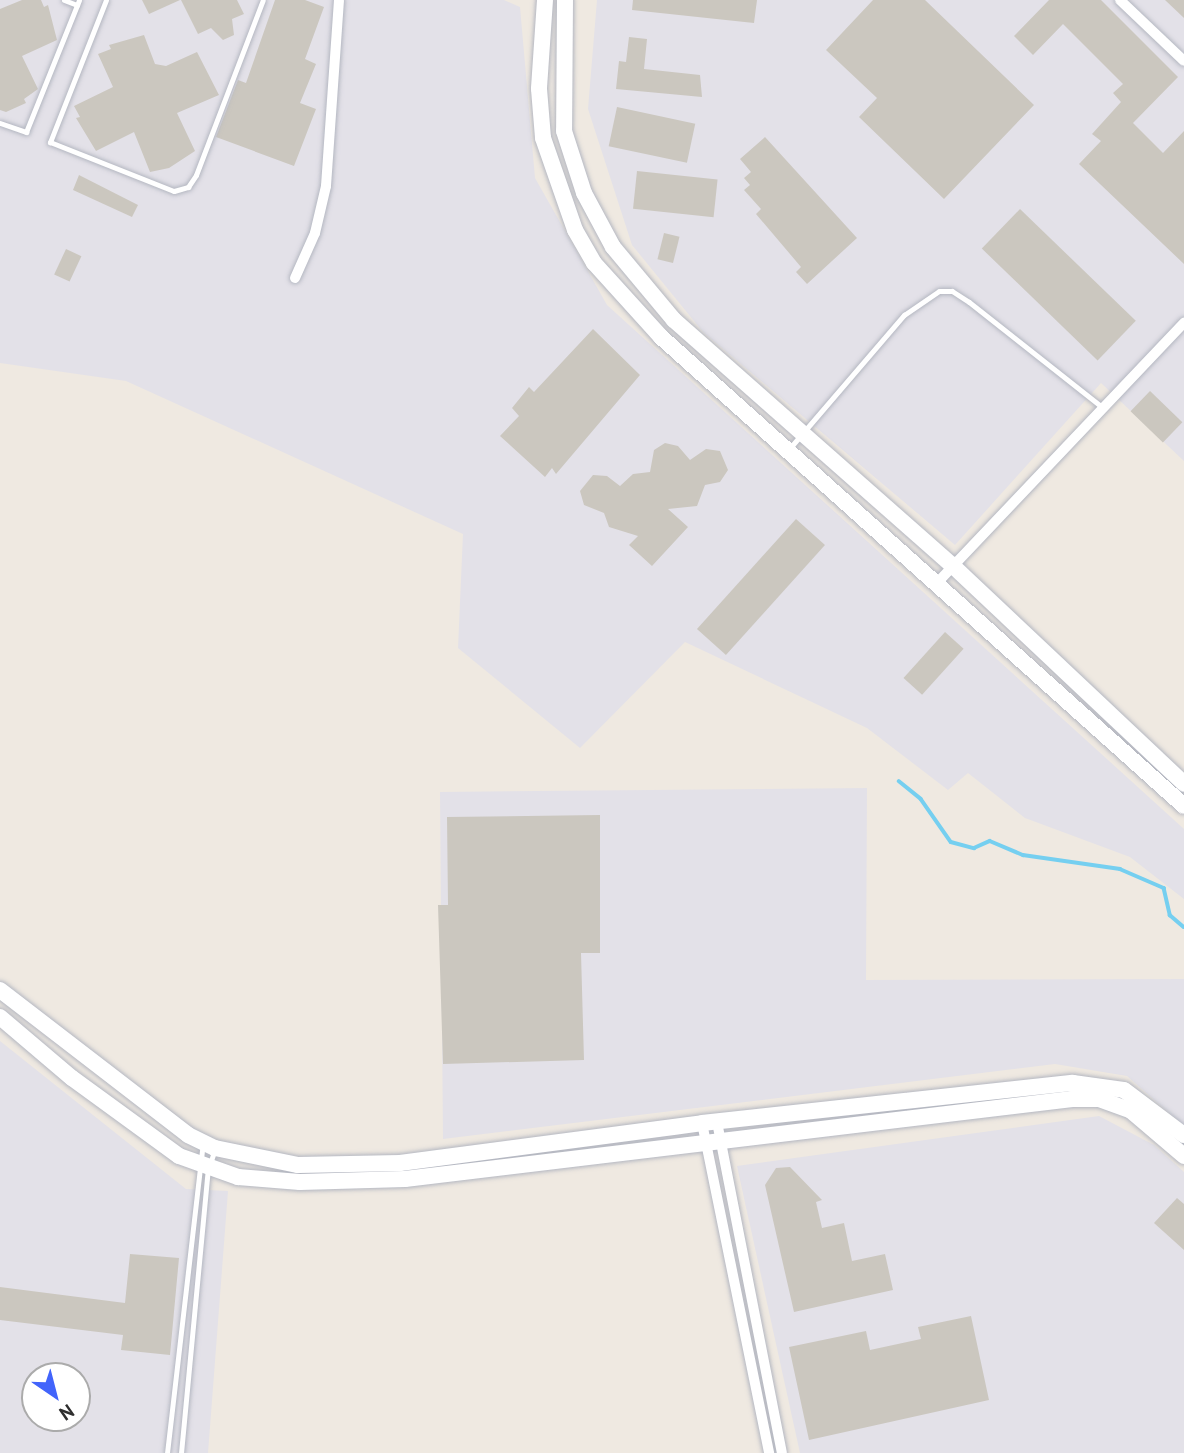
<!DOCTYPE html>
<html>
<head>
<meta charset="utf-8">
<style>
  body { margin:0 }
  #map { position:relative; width:1184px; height:1453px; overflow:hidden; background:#efe9e1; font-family:"PT Sans",sans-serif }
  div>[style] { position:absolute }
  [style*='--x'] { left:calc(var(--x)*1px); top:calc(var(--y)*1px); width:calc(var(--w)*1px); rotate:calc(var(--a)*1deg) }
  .industrial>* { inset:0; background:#e3e1e8 }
  .stream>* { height:3.5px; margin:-1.75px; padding:0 1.75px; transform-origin:1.75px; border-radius:1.75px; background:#75cff0 }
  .building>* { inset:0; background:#cbc7bf; transform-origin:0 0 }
  .roads { filter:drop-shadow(0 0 2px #b4b7c1) drop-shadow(0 0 2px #b4b7c1) }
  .lane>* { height:5px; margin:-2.5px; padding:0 2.5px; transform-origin:2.5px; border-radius:2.5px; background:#fff }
  .street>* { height:10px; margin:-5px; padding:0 5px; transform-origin:5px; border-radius:5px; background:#fff }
  .secondary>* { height:16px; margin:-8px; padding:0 8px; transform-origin:8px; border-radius:8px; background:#fff }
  span { translate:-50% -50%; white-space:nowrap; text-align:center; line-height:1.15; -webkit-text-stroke:7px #fff; paint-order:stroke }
  .north { position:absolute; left:21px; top:1362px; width:70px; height:70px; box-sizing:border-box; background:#fff; border:2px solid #ababab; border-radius:50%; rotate:145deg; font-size:19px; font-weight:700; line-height:28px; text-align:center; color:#2e2e2e }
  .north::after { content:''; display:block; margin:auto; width:24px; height:32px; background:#4264fb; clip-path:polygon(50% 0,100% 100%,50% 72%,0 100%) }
</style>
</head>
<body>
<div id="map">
  <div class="industrial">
    <i style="clip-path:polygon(0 0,504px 0,520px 7px,535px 178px,607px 305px,1184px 829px,1184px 899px,1130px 857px,1025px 818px,968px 773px,948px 790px,867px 728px,685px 642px,580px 748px,458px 648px,463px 534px,126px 381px,0 363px)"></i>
    <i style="clip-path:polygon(597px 0,1184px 0,1184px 461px,1101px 383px,955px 545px,703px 332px,632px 245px,588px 109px)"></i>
    <i style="clip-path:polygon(867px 788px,866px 980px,1184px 979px,1184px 1126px,1127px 1076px,1055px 1064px,443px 1139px,440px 792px)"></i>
    <i style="clip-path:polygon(evenodd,0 1041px,186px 1189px,228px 1191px,208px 1453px,0 1453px,0 1041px,35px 1376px,77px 1376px,77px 1418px,35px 1418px,35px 1376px)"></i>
    <i style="clip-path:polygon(1099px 1116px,1154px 1145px,1184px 1172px,1184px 1453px,800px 1453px,737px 1166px)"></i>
  </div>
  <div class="stream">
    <i style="--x:899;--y:781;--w:28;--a:39"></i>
    <i style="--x:921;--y:799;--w:52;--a:55.1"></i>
    <i style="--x:951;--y:842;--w:24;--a:15"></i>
    <i style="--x:974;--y:848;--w:17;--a:-24"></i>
    <i style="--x:990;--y:841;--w:36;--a:23"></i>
    <i style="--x:1023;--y:855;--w:98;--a:8.2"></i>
    <i style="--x:1120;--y:869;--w:48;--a:23.4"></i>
    <i style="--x:1164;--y:888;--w:28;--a:77"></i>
    <i style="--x:1170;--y:915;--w:18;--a:41"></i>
  </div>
  <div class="building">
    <i style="clip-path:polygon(22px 0,41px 0,44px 7px,48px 5px,57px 40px,22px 56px,38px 89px,24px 99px,26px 103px,6px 112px,0 110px,0 9px)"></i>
    <i style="clip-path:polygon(142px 0,180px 0,149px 14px)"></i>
    <i style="clip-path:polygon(181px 0,237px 0,244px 14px,232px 19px,234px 35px,223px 40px,211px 28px,198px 34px)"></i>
    <i style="clip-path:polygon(275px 0,305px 0,324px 7px,305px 59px,316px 64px,300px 103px,316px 109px,294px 166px,216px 137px,238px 80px,246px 83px)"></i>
    <i style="clip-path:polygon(633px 0,757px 0,754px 23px,632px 10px)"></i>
    <i style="clip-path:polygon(873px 0,925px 0,1034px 105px,944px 199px,859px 117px,877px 98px,826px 50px)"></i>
    <i style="clip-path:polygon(1049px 0,1101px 0,1178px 77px,1133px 123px,1163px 153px,1184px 131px,1184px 264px,1079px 164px,1101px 141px,1092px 134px,1121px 102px,1113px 93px,1123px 84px,1063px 24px,1033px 55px,1014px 36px)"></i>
    <i style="clip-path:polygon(1165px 0,1184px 0,1184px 18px)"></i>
    <i style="clip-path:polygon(144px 35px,155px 64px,166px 66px,197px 52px,219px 95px,177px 113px,195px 151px,169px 168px,150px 172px,134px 132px,96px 151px,76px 118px,80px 117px,74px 106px,113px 87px,98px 54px,111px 49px,109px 45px)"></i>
    <i style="clip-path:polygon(629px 37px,647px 39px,644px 69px,700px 75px,702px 97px,616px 89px,619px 61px,626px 62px)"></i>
    <i style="left:617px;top:107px;width:80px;height:40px;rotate:12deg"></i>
    <i style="clip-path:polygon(765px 137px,857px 238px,807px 284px,796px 272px,801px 267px,756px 214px,761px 209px,744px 190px,750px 185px,744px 178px,751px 172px,740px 159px)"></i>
    <i style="left:637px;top:171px;width:81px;height:38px;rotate:6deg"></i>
    <i style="clip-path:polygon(79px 175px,138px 205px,132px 217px,73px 190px)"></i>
    <i style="left:1020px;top:209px;width:161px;height:55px;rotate:44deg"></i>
    <i style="left:664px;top:233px;width:16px;height:27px;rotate:14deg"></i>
    <i style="left:66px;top:249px;width:17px;height:28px;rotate:25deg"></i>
    <i style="clip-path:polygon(593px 329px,640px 375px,556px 474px,552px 468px,545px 477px,500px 436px,519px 416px,512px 408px,529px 387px,534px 392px)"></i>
    <i style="left:1150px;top:391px;width:45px;height:28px;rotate:44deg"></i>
    <i style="clip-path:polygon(665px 443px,678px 446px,690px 460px,706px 449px,720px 451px,728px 470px,720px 482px,705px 485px,697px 506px,668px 509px,688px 527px,652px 566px,629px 545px,638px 536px,609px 527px,604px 513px,584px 505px,580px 491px,593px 475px,607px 476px,620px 486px,633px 474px,650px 472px,654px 450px)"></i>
    <i style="left:796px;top:519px;width:39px;height:148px;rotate:42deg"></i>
    <i style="left:945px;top:632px;width:25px;height:62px;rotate:42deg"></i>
    <i style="clip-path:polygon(600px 815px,600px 953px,581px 953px,584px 1060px,443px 1064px,438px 905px,448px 905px,447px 817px)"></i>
    <i style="clip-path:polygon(790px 1167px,822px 1200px,816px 1202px,822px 1228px,844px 1223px,852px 1261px,885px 1254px,893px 1290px,794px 1312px,765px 1185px,776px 1168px)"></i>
    <i style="clip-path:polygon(1177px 1198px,1184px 1204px,1184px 1250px,1154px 1223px)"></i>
    <i style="clip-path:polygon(130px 1254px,179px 1258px,170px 1355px,121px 1350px,123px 1335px,0 1320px,0 1287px,125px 1303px)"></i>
    <i style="clip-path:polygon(971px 1316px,989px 1400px,809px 1440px,789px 1347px,866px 1331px,870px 1350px,921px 1339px,918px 1327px)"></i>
  </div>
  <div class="roads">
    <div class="lane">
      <i style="--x:64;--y:0;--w:14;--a:21"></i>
      <i style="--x:106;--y:0;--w:153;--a:111.5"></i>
      <i style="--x:50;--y:142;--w:133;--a:21.6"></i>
      <i style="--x:174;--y:191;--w:15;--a:-16"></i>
      <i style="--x:188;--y:187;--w:14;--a:-56"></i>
      <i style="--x:196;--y:175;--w:187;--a:-69.1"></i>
      <i style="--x:0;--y:123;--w:28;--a:19"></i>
      <i style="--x:26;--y:132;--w:142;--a:-68.1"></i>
      <i style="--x:789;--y:449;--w:177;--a:-49.4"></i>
      <i style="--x:904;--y:315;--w:42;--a:-34.4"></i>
      <i style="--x:939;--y:291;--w:13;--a:0"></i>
      <i style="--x:952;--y:291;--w:20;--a:33"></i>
      <i style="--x:969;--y:302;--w:169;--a:38.3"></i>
      <i style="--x:167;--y:1453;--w:312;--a:-83.4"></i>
      <i style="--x:181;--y:1453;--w:284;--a:-84.6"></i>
      <i style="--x:208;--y:1170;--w:20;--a:-72"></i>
    </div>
    <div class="street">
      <i style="--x:1120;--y:0;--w:88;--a:43.6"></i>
      <i style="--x:295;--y:278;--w:49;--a:-66"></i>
      <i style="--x:315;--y:233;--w:48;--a:-76.8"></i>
      <i style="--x:326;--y:186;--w:186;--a:-86"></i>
      <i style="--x:937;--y:583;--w:359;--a:-46.5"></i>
      <i style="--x:717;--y:1122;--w:337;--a:78.9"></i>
      <i style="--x:702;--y:1123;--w:337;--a:78.5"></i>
    </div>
    <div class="secondary">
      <i style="--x:545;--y:0;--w:89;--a:93.9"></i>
      <i style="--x:539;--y:89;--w:49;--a:85.3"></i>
      <i style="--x:543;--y:138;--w:97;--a:70.8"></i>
      <i style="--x:575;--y:230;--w:38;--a:60"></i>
      <i style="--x:594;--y:263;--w:100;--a:47.8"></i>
      <i style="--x:661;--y:337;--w:702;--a:41.88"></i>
      <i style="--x:565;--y:0;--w:131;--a:90.4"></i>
      <i style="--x:564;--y:131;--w:65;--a:72.1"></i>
      <i style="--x:584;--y:193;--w:61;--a:61.8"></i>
      <i style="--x:613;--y:247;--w:95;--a:50.1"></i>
      <i style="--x:674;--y:320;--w:371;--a:41.4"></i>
      <i style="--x:952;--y:565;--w:319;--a:43.3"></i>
      <i style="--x:0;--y:990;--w:237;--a:37.6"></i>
      <i style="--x:188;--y:1135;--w:30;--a:26"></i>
      <i style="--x:215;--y:1148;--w:85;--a:11.6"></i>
      <i style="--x:298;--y:1165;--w:102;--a:-1.1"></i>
      <i style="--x:400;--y:1163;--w:305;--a:-7.5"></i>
      <i style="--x:702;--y:1123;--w:373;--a:-6.2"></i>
      <i style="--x:1073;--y:1083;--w:51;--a:7.8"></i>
      <i style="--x:1124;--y:1090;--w:75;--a:36.9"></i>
      <i style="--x:0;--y:1017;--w:94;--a:40.3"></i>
      <i style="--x:72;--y:1078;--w:132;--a:36.1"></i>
      <i style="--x:179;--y:1156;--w:63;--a:19.6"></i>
      <i style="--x:238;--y:1177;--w:62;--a:4.6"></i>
      <i style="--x:300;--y:1182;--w:105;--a:-1.6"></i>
      <i style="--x:405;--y:1179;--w:672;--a:-6.84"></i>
      <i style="--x:1072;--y:1099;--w:27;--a:0"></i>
      <i style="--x:1099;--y:1099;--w:33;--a:20"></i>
      <i style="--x:1130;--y:1110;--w:71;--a:40.4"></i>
    </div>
  </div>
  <div class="north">N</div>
</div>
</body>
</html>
